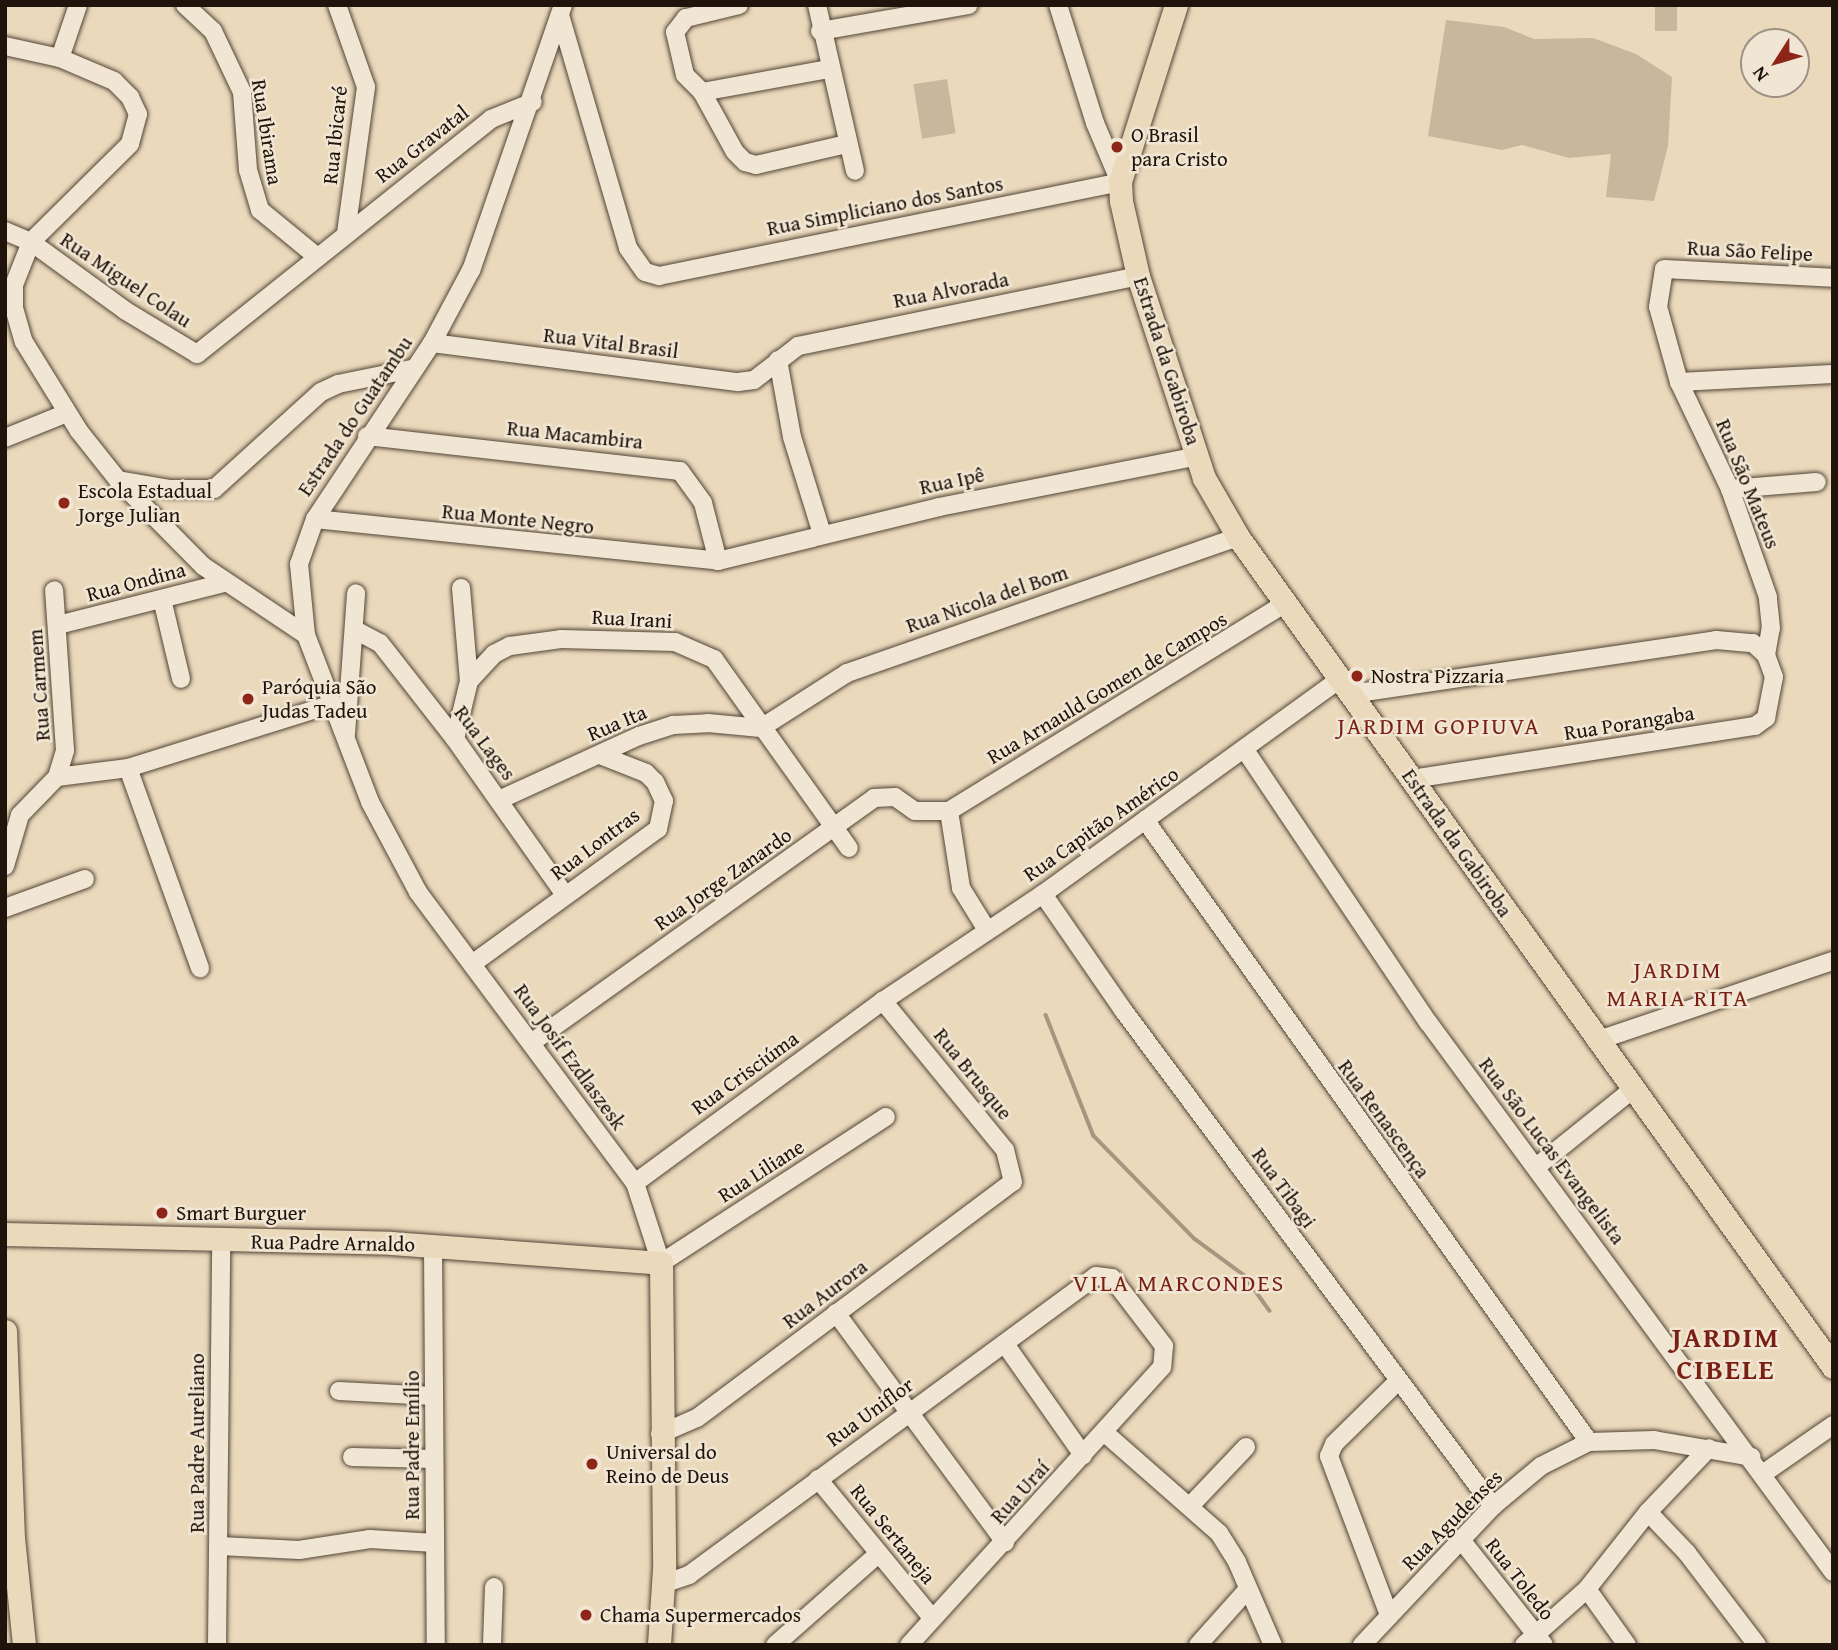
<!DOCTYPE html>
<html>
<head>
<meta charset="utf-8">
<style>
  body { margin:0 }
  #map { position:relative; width:1838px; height:1650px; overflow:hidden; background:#ead9bb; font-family:"Gentium Book Plus",serif }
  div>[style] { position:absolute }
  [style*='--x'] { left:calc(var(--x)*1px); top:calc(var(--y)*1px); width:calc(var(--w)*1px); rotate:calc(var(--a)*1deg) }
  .green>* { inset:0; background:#c7b79d; transform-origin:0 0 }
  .stream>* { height:3.5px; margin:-1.75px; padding:0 1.75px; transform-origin:1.75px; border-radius:1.75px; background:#a5967f }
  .roads { filter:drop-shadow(0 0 2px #524437) drop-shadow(0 0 2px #524437) }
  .minor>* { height:18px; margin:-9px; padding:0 9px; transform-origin:9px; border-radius:9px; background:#f1e6d3 }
  .major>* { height:23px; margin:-11.5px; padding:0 11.5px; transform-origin:11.5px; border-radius:11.5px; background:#ead9bb }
  .dots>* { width:19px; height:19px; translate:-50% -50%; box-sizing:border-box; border:4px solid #f1e6d3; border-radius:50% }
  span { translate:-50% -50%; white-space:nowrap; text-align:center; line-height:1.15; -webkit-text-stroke:5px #f1e6d3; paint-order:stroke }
  .street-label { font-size:21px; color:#1f130b }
  .poi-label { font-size:21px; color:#1f130b }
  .left { translate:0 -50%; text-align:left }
  .quarter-label { font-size:24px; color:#7a1f14; letter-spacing:2px }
  .district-label { font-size:28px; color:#7a1f14; font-weight:700; letter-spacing:2px }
  .frame { position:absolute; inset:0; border:7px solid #1f130b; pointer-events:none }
  .north { position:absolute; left:1740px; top:28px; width:70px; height:70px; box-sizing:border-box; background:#f1e6d3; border:2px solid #9d9283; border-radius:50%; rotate:233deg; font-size:19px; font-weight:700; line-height:28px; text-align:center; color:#1f130b }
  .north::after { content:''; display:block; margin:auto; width:24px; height:32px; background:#8f2418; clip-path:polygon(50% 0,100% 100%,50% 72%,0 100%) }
</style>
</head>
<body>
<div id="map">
  <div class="green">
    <i style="left:1655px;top:5px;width:22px;height:26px"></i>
    <i style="clip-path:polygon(1446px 20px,1504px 27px,1534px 39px,1593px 38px,1636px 54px,1672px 77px,1668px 146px,1654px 201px,1606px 197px,1611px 154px,1569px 158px,1522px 145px,1502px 150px,1428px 136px)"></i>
    <i style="left:947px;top:79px;width:55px;height:34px;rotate:81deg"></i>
  </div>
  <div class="stream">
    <i style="--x:1046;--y:1015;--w:130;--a:68.4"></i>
    <i style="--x:1094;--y:1136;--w:144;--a:45.6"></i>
    <i style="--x:1195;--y:1239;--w:61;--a:36.3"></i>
    <i style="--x:1244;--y:1275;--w:44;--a:54.2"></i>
  </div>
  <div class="roads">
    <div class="minor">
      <i style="--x:185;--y:5;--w:38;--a:43"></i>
      <i style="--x:213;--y:31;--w:68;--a:64.6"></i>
      <i style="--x:242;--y:92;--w:78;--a:85.6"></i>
      <i style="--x:248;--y:170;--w:42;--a:73.3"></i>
      <i style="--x:260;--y:210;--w:71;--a:39.3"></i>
      <i style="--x:337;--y:5;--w:87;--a:70.5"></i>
      <i style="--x:366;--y:87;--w:147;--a:97.8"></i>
      <i style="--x:563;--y:5;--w:281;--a:109.1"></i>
      <i style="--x:471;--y:270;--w:83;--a:118.1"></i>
      <i style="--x:432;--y:343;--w:211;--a:123.6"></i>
      <i style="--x:315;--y:519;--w:48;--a:109.6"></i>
      <i style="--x:299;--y:564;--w:71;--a:84.4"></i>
      <i style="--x:306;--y:635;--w:179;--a:69"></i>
      <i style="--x:370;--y:802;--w:102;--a:61.9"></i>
      <i style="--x:418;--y:892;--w:363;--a:53.3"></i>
      <i style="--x:635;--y:1183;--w:84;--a:72"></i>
      <i style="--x:661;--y:1263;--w:268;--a:-33"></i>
      <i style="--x:739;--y:5;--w:55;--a:166.2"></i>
      <i style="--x:686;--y:18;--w:18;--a:128"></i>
      <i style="--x:675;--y:32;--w:44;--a:76.9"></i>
      <i style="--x:685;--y:75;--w:24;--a:45"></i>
      <i style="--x:702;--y:92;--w:68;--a:61.2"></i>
      <i style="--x:735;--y:152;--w:14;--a:45"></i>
      <i style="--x:745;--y:162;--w:11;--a:15"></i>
      <i style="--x:756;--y:165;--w:93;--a:-13"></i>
      <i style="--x:817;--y:5;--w:170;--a:77.1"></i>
      <i style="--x:560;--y:15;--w:243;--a:73.7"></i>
      <i style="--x:628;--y:248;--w:29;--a:55"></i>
      <i style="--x:645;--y:272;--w:15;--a:16"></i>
      <i style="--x:659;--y:276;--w:470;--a:-11.5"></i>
      <i style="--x:1120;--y:182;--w:64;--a:-113"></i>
      <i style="--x:1095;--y:123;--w:124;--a:-107.4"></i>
      <i style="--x:820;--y:31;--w:151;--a:-9.9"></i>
      <i style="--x:5;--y:46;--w:56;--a:12.3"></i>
      <i style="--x:60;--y:58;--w:59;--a:23.1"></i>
      <i style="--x:114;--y:81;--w:23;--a:45"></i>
      <i style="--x:130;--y:97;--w:19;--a:65"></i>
      <i style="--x:138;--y:114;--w:31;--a:105"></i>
      <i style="--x:130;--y:144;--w:139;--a:135.3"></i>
      <i style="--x:31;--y:242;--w:46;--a:111.6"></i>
      <i style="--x:14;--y:285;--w:23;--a:90"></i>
      <i style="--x:14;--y:308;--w:35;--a:74"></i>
      <i style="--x:24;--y:342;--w:105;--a:58.3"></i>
      <i style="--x:79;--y:431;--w:63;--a:51.5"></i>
      <i style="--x:118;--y:480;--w:121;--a:45.3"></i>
      <i style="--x:203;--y:566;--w:124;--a:33.8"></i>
      <i style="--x:60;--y:58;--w:56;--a:-71.2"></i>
      <i style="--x:702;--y:92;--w:128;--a:-10.3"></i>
      <i style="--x:5;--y:231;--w:28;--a:23"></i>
      <i style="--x:31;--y:242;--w:117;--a:36"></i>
      <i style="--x:126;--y:311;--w:83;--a:31.2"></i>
      <i style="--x:197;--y:354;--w:376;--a:-38.6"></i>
      <i style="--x:491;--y:119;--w:45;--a:-22"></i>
      <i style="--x:432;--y:343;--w:308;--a:7.3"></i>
      <i style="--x:738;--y:382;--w:16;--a:-7"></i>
      <i style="--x:754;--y:380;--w:56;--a:-37.7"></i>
      <i style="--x:798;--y:346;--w:347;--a:-11.6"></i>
      <i style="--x:778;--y:360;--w:78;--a:79.7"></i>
      <i style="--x:792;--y:437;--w:102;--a:72.8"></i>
      <i style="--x:1679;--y:382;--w:154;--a:-3"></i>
      <i style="--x:367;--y:436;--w:315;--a:6.4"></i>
      <i style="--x:680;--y:471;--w:39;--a:54"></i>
      <i style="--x:703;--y:503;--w:60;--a:75.5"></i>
      <i style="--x:5;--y:438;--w:67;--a:-22"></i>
      <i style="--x:118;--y:480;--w:53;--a:9.8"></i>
      <i style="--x:170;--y:489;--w:44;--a:0"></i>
      <i style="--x:214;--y:489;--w:144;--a:-42.2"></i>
      <i style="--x:321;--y:392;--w:19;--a:-25"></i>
      <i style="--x:338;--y:384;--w:76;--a:-11.5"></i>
      <i style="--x:1730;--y:489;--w:87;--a:-4.6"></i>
      <i style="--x:315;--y:519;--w:405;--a:5.9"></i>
      <i style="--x:718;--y:561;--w:228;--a:-13.7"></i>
      <i style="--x:939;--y:507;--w:264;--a:-11.1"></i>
      <i style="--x:461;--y:588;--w:93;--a:85.1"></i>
      <i style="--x:162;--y:599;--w:82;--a:76.6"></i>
      <i style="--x:58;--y:625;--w:171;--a:-14.2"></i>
      <i style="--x:357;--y:631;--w:26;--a:28"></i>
      <i style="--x:380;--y:643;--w:122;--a:52"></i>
      <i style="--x:455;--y:739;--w:191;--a:54.8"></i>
      <i style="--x:1351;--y:694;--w:369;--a:-8.4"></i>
      <i style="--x:1716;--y:640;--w:37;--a:5"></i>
      <i style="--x:1753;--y:643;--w:18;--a:43"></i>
      <i style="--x:761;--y:728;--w:102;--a:-32.6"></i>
      <i style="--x:847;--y:673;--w:414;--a:-19.2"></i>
      <i style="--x:346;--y:734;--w:141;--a:-85.9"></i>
      <i style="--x:455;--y:739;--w:60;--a:-76.4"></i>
      <i style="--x:469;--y:681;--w:37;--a:-47"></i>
      <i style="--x:494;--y:654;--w:18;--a:-27"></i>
      <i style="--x:510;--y:646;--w:51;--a:-7.8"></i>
      <i style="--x:561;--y:639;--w:114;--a:1.5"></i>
      <i style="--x:675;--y:642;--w:43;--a:23.6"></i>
      <i style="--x:714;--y:659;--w:232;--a:54.5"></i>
      <i style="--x:1245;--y:750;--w:328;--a:56.1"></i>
      <i style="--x:1428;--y:1022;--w:683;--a:53.63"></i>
      <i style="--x:128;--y:768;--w:213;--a:70.2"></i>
      <i style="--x:57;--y:777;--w:72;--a:-7.2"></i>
      <i style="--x:128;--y:768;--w:214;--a:-17.4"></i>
      <i style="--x:1412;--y:779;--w:347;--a:-8.8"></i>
      <i style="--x:1755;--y:726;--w:14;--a:-36"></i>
      <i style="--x:1766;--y:718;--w:42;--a:-79"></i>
      <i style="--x:1774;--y:677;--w:23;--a:-110"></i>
      <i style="--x:1766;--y:655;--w:27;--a:-80"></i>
      <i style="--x:1771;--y:628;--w:31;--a:-96"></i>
      <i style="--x:1768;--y:597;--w:114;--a:-109.4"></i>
      <i style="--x:1730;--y:489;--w:119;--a:-115.5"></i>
      <i style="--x:1679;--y:382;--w:78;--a:-105.6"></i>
      <i style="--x:1658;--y:307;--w:38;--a:-81"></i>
      <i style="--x:1664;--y:269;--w:169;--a:3"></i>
      <i style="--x:499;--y:800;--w:154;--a:-24.6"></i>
      <i style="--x:639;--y:736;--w:36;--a:-18"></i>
      <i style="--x:673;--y:725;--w:35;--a:-3"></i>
      <i style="--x:708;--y:723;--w:53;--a:5.4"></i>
      <i style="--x:949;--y:811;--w:397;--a:-31.7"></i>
      <i style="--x:949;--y:811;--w:78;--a:81.1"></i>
      <i style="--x:961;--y:888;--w:49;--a:58.2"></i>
      <i style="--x:1145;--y:820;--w:764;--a:54.48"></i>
      <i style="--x:5;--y:866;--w:53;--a:-73.6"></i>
      <i style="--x:20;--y:815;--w:53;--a:-45.8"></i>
      <i style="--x:57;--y:777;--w:28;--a:-73"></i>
      <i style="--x:65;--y:750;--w:160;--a:-93.9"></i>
      <i style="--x:1043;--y:894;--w:141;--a:55.4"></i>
      <i style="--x:1123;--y:1010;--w:619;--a:53.28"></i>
      <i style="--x:5;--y:908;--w:85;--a:-19.9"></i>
      <i style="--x:472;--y:964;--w:230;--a:-36"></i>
      <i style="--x:658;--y:829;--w:29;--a:-78"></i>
      <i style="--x:664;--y:801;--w:21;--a:-115"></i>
      <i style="--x:655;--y:782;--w:13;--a:-135"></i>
      <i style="--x:646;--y:773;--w:49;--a:-158.6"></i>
      <i style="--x:1596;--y:1041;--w:250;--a:-18.7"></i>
      <i style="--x:531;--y:1043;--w:422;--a:-35.5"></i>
      <i style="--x:874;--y:798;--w:21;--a:-3"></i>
      <i style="--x:895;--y:797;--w:24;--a:35"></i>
      <i style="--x:915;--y:811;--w:34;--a:0"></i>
      <i style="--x:1536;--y:1167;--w:124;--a:-38.8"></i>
      <i style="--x:635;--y:1183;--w:308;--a:-36.3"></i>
      <i style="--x:883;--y:1001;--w:192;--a:-33.8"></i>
      <i style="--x:1043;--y:894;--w:367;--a:-35.9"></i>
      <i style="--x:433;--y:1246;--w:399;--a:89.6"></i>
      <i style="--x:836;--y:1313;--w:285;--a:53.6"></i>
      <i style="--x:1005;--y:1344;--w:136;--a:54.9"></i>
      <i style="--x:339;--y:1391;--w:95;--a:3"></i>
      <i style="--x:1105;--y:1433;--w:152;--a:41.3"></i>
      <i style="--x:1219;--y:1533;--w:34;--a:58"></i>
      <i style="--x:1237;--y:1562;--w:90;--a:66.6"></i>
      <i style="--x:660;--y:1434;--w:40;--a:-23.4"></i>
      <i style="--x:697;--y:1418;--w:394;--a:-36.8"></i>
      <i style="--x:1013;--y:1182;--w:33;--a:-104"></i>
      <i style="--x:1005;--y:1150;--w:193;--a:-129.3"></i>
      <i style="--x:352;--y:1457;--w:82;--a:1.4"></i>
      <i style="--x:1764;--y:1473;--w:84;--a:-34.8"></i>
      <i style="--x:818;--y:1479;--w:180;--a:50.6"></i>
      <i style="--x:1191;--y:1505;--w:80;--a:-46.5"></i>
      <i style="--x:1648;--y:1512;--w:57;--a:46.4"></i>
      <i style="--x:1687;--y:1553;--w:116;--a:52.7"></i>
      <i style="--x:1462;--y:1541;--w:132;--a:51.7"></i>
      <i style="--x:220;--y:1546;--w:79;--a:2.9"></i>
      <i style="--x:299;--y:1550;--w:72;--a:-8.8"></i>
      <i style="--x:370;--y:1539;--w:65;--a:3.5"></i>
      <i style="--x:663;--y:1584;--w:28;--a:-19"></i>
      <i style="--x:689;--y:1575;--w:505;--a:-36.3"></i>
      <i style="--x:1096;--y:1276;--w:16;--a:7"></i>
      <i style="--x:1112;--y:1278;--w:86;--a:52.6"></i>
      <i style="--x:1164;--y:1346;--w:21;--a:95"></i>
      <i style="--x:1162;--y:1367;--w:376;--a:132.3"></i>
      <i style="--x:1587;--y:1589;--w:69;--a:54.5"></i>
      <i style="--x:1389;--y:1615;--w:170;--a:-110.7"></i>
      <i style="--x:1329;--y:1456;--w:13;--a:-67"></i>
      <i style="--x:1334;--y:1444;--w:90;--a:-44.5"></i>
      <i style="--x:217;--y:1645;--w:404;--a:-89.4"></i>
      <i style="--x:492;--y:1645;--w:58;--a:-88"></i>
      <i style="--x:775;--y:1645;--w:136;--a:-41.4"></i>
      <i style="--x:1198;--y:1645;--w:75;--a:-48.2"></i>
      <i style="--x:1362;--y:1645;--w:191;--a:-46.7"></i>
      <i style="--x:1493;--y:1506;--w:62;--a:-39.8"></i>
      <i style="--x:1541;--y:1466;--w:54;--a:-26.6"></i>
      <i style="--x:1589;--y:1442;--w:65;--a:-1.8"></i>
      <i style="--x:1654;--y:1440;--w:99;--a:9.8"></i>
      <i style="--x:1524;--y:1645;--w:84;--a:-41.6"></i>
      <i style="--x:1587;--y:1589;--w:98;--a:-51.6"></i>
      <i style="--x:1648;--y:1512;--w:88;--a:-46.4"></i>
    </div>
    <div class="major">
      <i style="--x:1176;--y:5;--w:186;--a:107.6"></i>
      <i style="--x:1120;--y:182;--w:19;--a:87"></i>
      <i style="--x:1121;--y:201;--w:77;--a:77.2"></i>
      <i style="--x:1138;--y:276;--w:213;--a:71.9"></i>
      <i style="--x:1204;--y:478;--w:68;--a:60"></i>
      <i style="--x:1238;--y:537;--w:1021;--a:54.36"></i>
      <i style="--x:5;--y:1234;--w:386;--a:1.3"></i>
      <i style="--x:391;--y:1243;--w:271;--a:4.2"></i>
      <i style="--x:661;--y:1263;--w:306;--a:89.4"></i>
      <i style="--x:664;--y:1569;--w:76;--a:93.8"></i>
      <i style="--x:5;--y:1331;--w:207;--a:87.8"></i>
      <i style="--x:13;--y:1538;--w:108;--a:84.1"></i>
    </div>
  </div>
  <div class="dots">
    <i style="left:1117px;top:147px;background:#8f2418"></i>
    <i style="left:64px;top:503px;background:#8f2418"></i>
    <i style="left:1357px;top:676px;background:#8f2418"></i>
    <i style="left:248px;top:699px;background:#8f2418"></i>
    <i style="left:162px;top:1213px;background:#8f2418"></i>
    <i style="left:592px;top:1464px;background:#8f2418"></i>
    <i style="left:586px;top:1615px;background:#8f2418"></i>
  </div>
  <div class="street-label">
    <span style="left:267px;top:132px;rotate:81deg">Rua Ibirama</span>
    <span style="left:335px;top:135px;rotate:-84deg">Rua Ibicaré</span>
    <span style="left:422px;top:144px;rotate:-38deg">Rua Gravatal</span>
    <span style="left:885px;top:206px;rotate:-11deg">Rua Simpliciano dos Santos</span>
    <span style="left:1750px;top:251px;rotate:3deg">Rua São Felipe</span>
    <span style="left:126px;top:280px;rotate:34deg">Rua Miguel Colau</span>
    <span style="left:951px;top:290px;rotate:-11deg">Rua Alvorada</span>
    <span style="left:611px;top:343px;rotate:7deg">Rua Vital Brasil</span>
    <span style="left:1167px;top:361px;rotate:72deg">Estrada da Gabiroba</span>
    <span style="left:355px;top:416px;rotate:-56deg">Estrada do Guatambu</span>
    <span style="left:575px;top:435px;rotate:6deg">Rua Macambira</span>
    <span style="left:952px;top:481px;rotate:-12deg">Rua Ipê</span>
    <span style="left:1748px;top:484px;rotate:68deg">Rua São Mateus</span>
    <span style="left:518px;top:519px;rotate:6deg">Rua Monte Negro</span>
    <span style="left:136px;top:582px;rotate:-15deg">Rua Ondina</span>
    <span style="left:987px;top:599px;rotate:-19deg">Rua Nicola del Bom</span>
    <span style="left:632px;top:619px;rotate:3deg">Rua Irani</span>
    <span style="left:39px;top:685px;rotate:-94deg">Rua Carmem</span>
    <span style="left:1107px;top:688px;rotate:-31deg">Rua Arnauld Gomen de Campos</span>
    <span style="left:617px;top:723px;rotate:-23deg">Rua Ita</span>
    <span style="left:1629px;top:723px;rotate:-9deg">Rua Porangaba</span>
    <span style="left:485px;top:743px;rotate:53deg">Rua Lages</span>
    <span style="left:1101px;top:824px;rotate:-35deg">Rua Capitão Américo</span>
    <span style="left:1457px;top:843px;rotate:55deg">Estrada da Gabiroba</span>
    <span style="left:595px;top:844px;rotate:-37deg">Rua Lontras</span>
    <span style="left:723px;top:879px;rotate:-35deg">Rua Jorge Zanardo</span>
    <span style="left:570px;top:1057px;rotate:54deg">Rua Josif Ezdlaszesk</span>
    <span style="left:745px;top:1073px;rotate:-36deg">Rua Crisciúma</span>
    <span style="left:973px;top:1074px;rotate:51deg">Rua Brusque</span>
    <span style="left:1384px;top:1119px;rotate:54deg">Rua Renascença</span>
    <span style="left:1552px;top:1151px;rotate:53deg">Rua São Lucas Evangelista</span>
    <span style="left:761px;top:1171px;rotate:-33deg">Rua Liliane</span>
    <span style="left:1284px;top:1188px;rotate:54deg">Rua Tibagi</span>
    <span style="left:333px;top:1243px;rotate:1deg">Rua Padre Arnaldo</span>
    <span style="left:825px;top:1294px;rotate:-37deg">Rua Aurora</span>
    <span style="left:870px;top:1412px;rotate:-36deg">Rua Uniflor</span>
    <span style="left:197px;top:1443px;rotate:-90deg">Rua Padre Aureliano</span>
    <span style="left:412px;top:1445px;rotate:-90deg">Rua Padre Emílio</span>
    <span style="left:1020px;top:1492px;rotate:-48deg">Rua Uraí</span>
    <span style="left:1452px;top:1520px;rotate:-45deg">Rua Agudenses</span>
    <span style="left:893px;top:1534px;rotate:51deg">Rua Sertaneja</span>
    <span style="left:1520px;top:1579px;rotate:52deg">Rua Toledo</span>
  </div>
  <div class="poi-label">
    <span class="left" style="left:1131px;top:147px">O Brasil<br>para Cristo</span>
    <span class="left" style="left:78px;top:503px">Escola Estadual<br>Jorge Julian</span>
    <span class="left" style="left:1371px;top:676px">Nostra Pizzaria</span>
    <span class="left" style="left:262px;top:699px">Paróquia São<br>Judas Tadeu</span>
    <span class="left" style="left:176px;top:1213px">Smart Burguer</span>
    <span class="left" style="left:606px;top:1464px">Universal do<br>Reino de Deus</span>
    <span class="left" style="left:600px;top:1615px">Chama Supermercados</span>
  </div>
  <div class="quarter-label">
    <span style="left:1439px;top:726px">JARDIM GOPIUVA</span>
    <span style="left:1678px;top:984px">JARDIM<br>MARIA RITA</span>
    <span style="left:1179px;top:1283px">VILA MARCONDES</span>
  </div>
  <div class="district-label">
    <span style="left:1726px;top:1353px">JARDIM<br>CIBELE</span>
  </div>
  <div class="frame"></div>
  <div class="north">N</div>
</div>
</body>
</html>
